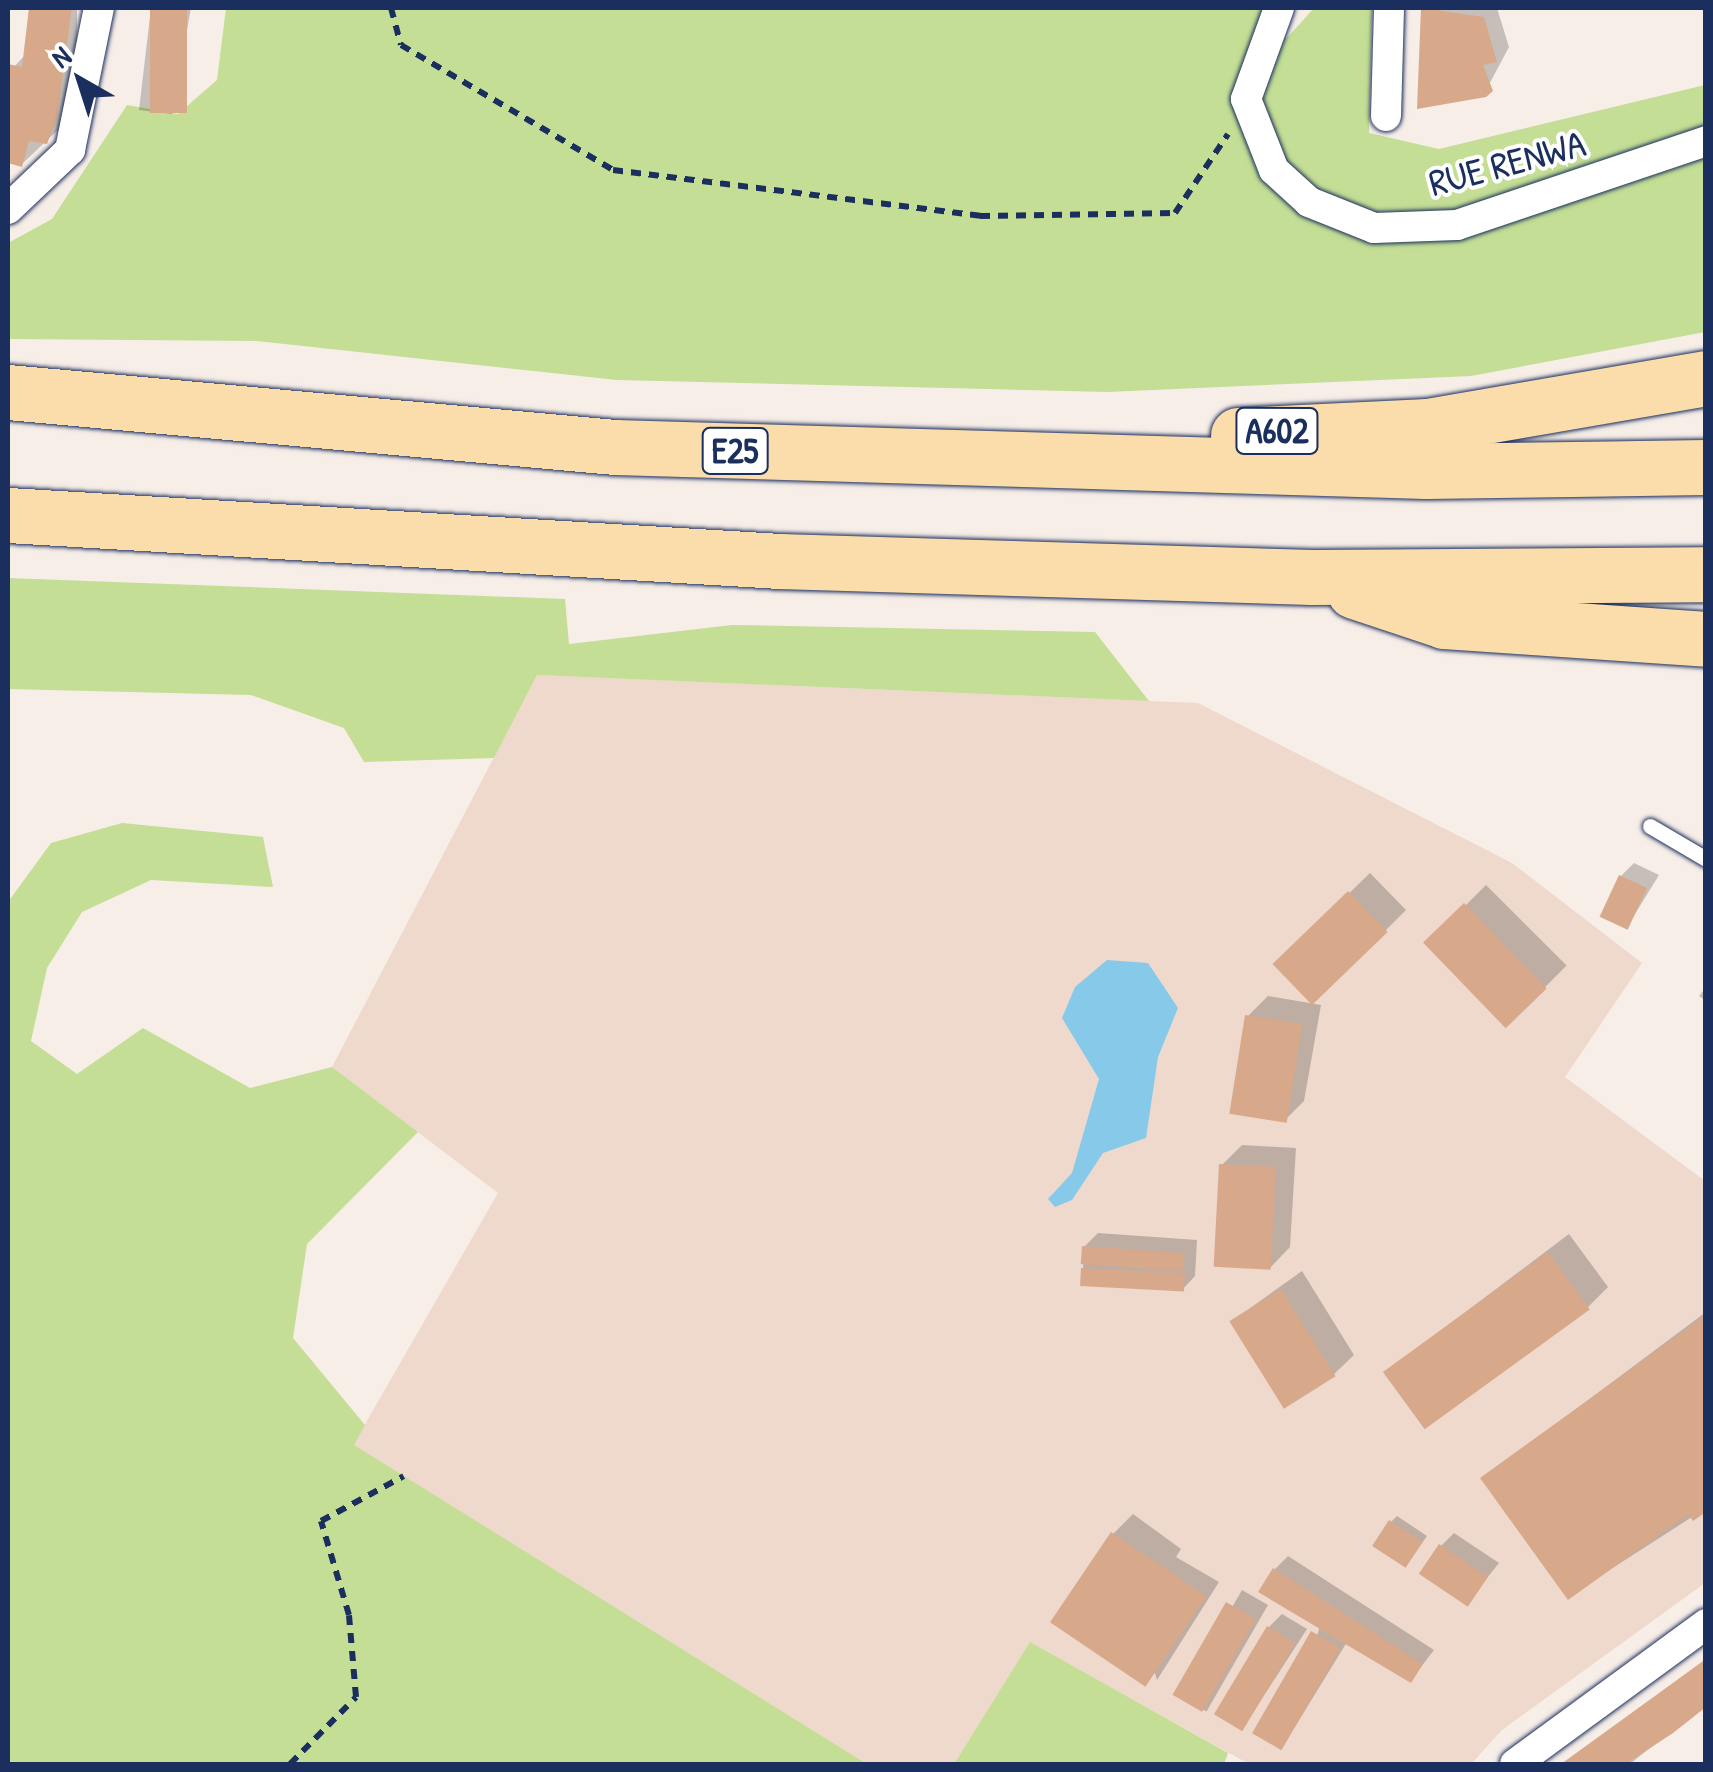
<!DOCTYPE html>
<html>
<head>
<meta charset="utf-8">
<style>
  body { margin:0 }
  #map { position:relative; width:1713px; height:1772px; overflow:hidden; background:#f7eee8; font-family:"Patrick Hand",sans-serif }
  div>[style] { position:absolute }
  [style*='--x'] { left:calc(var(--x)*1px); top:calc(var(--y)*1px); width:calc(var(--w)*1px); rotate:calc(var(--a)*1deg) }
  .built>* { inset:0; background:#eed9cc }
  .green>* { inset:0; background:#c4de95 }
  .water>* { inset:0; background:#87c9e8 }
  .shadow>* { inset:0; background:#0003; transform-origin:0 0 }
  .building>* { inset:0; background:#d8a88b; transform-origin:0 0 }
  .path>* { height:6px; margin-top:-3px; transform-origin:0; background:repeating-linear-gradient(90deg,#1b2f5e 0 10px,transparent 0 18px) }
  .roads { filter:drop-shadow(0 0 2px #1b2f5e) drop-shadow(0 0 2px #1b2f5e) }
  .service>* { height:15px; margin:-7.5px; padding:0 7.5px; transform-origin:7.5px; border-radius:7.5px; background:#fff }
  .minor>* { height:30px; margin:-15px; padding:0 15px; transform-origin:15px; border-radius:15px; background:#fff }
  .motorway>* { height:55px; margin:-27.5px; padding:0 27.5px; transform-origin:27.5px; border-radius:27.5px; background:#faddab }
  span { translate:-50% -50%; white-space:nowrap; text-align:center; line-height:1.15; -webkit-text-stroke:8px #fff; paint-order:stroke }
  .shield-label span { padding:2px 8px; background:#fff; border:2px solid; border-radius:8px; -webkit-text-stroke-width:0 }
  .shield-label { font-size:35px; color:#1b2f5e; font-weight:700 }
  .street-label { font-size:38px; color:#1b2f5e }
  .frame { position:absolute; inset:0; border:10px solid #1b2f5e; pointer-events:none }
  .north { position:absolute; left:30px; top:30px; width:100px; height:100px; -webkit-text-stroke:8px #fff; paint-order:stroke; rotate:321deg; font-size:28px; font-weight:700; line-height:40px; text-align:center; color:#1b2f5e }
  .north::after { content:''; display:block; margin:auto; width:35px; height:45px; background:#1b2f5e; clip-path:polygon(50% 0,100% 100%,50% 72%,0 100%) }
</style>
</head>
<body>
<div id="map">
  <div class="built">
    <i style="clip-path:polygon(537px 675px,1198px 703px,1512px 863px,1642px 963px,1565px 1077px,1705px 1181px,1705px 1583px,1502px 1730px,1471px 1764px,1249px 1764px,1030px 1643px,954px 1764px,867px 1764px,353px 1445px,498px 1193px,332px 1067px)"></i>
  </div>
  <div class="green">
    <i style="clip-path:polygon(226px 8px,1280px 8px,1286px 39px,1314px 8px,1372px 8px,1369px 133px,1439px 149px,1705px 85px,1705px 332px,1471px 376px,1107px 392px,617px 380px,257px 341px,8px 339px,8px 243px,52px 219px,127px 105px,178px 114px,217px 80px)"></i>
    <i style="clip-path:polygon(8px 578px,565px 599px,569px 644px,732px 625px,1095px 632px,1149px 701px,537px 675px,494px 758px,364px 762px,344px 728px,251px 695px,8px 689px)"></i>
    <i style="clip-path:polygon(122px 823px,263px 837px,273px 887px,151px 880px,82px 912px,47px 968px,31px 1041px,77px 1074px,143px 1028px,250px 1088px,332px 1067px,418px 1132px,307px 1244px,293px 1338px,365px 1425px,354px 1445px,867px 1764px,8px 1764px,8px 902px,51px 843px)"></i>
    <i style="clip-path:polygon(1030px 1642px,1228px 1753px,1224px 1764px,954px 1764px)"></i>
  </div>
  <div class="water">
    <i style="clip-path:polygon(1107px 960px,1148px 963px,1178px 1008px,1158px 1057px,1146px 1138px,1103px 1153px,1072px 1200px,1055px 1207px,1048px 1199px,1072px 1173px,1099px 1079px,1062px 1018px,1075px 987px)"></i>
  </div>
  <div class="shadow">
    <i style="clip-path:polygon(32px 8px,77px 8px,77px 60px,59px 129px,22px 164px,8px 160px,8px 73px,27px 53px)"></i>
    <i style="clip-path:polygon(151px 8px,191px 8px,172px 114px,139px 110px)"></i>
    <i style="clip-path:polygon(1424px 8px,1497px 8px,1509px 47px,1484px 94px,1420px 106px)"></i>
    <i style="clip-path:polygon(1634px 863px,1659px 875px,1627px 927px,1621px 876px)"></i>
    <i style="clip-path:polygon(1370px 873px,1406px 910px,1386px 930px,1276px 964px)"></i>
    <i style="left:1486px;top:885px;width:114px;height:83px;rotate:45deg"></i>
    <i style="clip-path:polygon(1706px 987px,1706px 1001px,1699px 996px)"></i>
    <i style="clip-path:polygon(1268px 996px,1321px 1005px,1304px 1101px,1284px 1121px,1248px 1016px)"></i>
    <i style="clip-path:polygon(1242px 1145px,1296px 1148px,1290px 1247px,1270px 1268px,1222px 1165px)"></i>
    <i style="clip-path:polygon(1098px 1233px,1197px 1240px,1195px 1276px,1182px 1290px,1083px 1269px,1084px 1247px)"></i>
    <i style="clip-path:polygon(1569px 1234px,1608px 1287px,1588px 1307px,1386px 1372px)"></i>
    <i style="clip-path:polygon(1302px 1271px,1354px 1355px,1333px 1375px,1232px 1321px)"></i>
    <i style="clip-path:polygon(1706px 1312px,1706px 1508px,1569px 1596px,1484px 1478px)"></i>
    <i style="clip-path:polygon(1133px 1514px,1181px 1549px,1176px 1557px,1219px 1582px,1157px 1680px,1113px 1534px)"></i>
    <i style="clip-path:polygon(1397px 1516px,1427px 1536px,1411px 1559px,1391px 1522px)"></i>
    <i style="clip-path:polygon(1454px 1533px,1499px 1563px,1467px 1603px,1441px 1546px)"></i>
    <i style="clip-path:polygon(1288px 1556px,1434px 1650px,1411px 1680px,1347px 1642px,1282px 1748px,1320px 1626px,1275px 1569px)"></i>
    <i style="left:1242px;top:1590px;width:30px;height:123px;rotate:30deg"></i>
    <i style="clip-path:polygon(1282px 1614px,1307px 1629px,1243px 1728px,1269px 1627px)"></i>
    <i style="clip-path:polygon(1706px 1659px,1706px 1703px,1630px 1764px,1564px 1764px)"></i>
  </div>
  <div class="building">
    <i style="clip-path:polygon(29px 8px,72px 8px,57px 118px,47px 144px,29px 141px,22px 167px,8px 163px,8px 64px,22px 67px)"></i>
    <i style="left:150px;top:8px;width:37px;height:105px"></i>
    <i style="clip-path:polygon(1421px 8px,1484px 17px,1497px 62px,1483px 65px,1493px 91px,1486px 97px,1417px 109px)"></i>
    <i style="left:1619px;top:875px;width:31px;height:46px;rotate:25deg"></i>
    <i style="left:1348px;top:891px;width:57px;height:105px;rotate:46deg"></i>
    <i style="left:1464px;top:903px;width:119px;height:57px;rotate:46deg"></i>
    <i style="left:1245px;top:1015px;width:58px;height:100px;rotate:9deg"></i>
    <i style="left:1219px;top:1164px;width:57px;height:103px;rotate:3deg"></i>
    <i style="left:1082px;top:1246px;width:103px;height:18px;rotate:4deg"></i>
    <i style="left:1548px;top:1252px;width:71px;height:204px;rotate:54deg"></i>
    <i style="left:1081px;top:1268px;width:104px;height:18px;rotate:3deg"></i>
    <i style="left:1281px;top:1289px;width:103px;height:61px;rotate:58deg"></i>
    <i style="clip-path:polygon(1706px 1315px,1706px 1512px,1693px 1521px,1688px 1514px,1568px 1600px,1480px 1478px)"></i>
    <i style="left:1389px;top:1520px;width:40px;height:31px;rotate:33deg"></i>
    <i style="left:1111px;top:1532px;width:115px;height:109px;rotate:34deg"></i>
    <i style="left:1439px;top:1544px;width:59px;height:36px;rotate:34deg"></i>
    <i style="clip-path:polygon(1273px 1568px,1423px 1664px,1411px 1683px,1258px 1592px)"></i>
    <i style="left:1226px;top:1602px;width:34px;height:107px;rotate:30deg"></i>
    <i style="left:1267px;top:1626px;width:33px;height:103px;rotate:31deg"></i>
    <i style="left:1311px;top:1631px;width:34px;height:118px;rotate:30deg"></i>
    <i style="clip-path:polygon(1706px 1659px,1706px 1707px,1673px 1733px,1626px 1764px,1561px 1764px)"></i>
  </div>
  <div class="path">
    <i style="--x:391;--y:8;--w:38;--a:75"></i>
    <i style="--x:401;--y:45;--w:246;--a:30.5"></i>
    <i style="--x:613;--y:170;--w:370;--a:7.1"></i>
    <i style="--x:980;--y:216;--w:195;--a:-0.9"></i>
    <i style="--x:1175;--y:213;--w:95;--a:-56.1"></i>
    <i style="--x:290;--y:1764;--w:94;--a:-45.4"></i>
    <i style="--x:356;--y:1697;--w:82;--a:-94.9"></i>
    <i style="--x:349;--y:1615;--w:98;--a:-106.6"></i>
    <i style="--x:321;--y:1521;--w:94;--a:-28.5"></i>
  </div>
  <div class="roads">
    <div class="service">
      <i style="--x:1650;--y:826;--w:65;--a:30.5"></i>
    </div>
    <div class="minor">
      <i style="--x:1279;--y:8;--w:97;--a:109.9"></i>
      <i style="--x:1246;--y:99;--w:76;--a:68.5"></i>
      <i style="--x:1274;--y:170;--w:47;--a:42.4"></i>
      <i style="--x:1309;--y:202;--w:70;--a:21.8"></i>
      <i style="--x:1374;--y:228;--w:83;--a:-2.1"></i>
      <i style="--x:1457;--y:225;--w:263;--a:-18.6"></i>
      <i style="--x:1386;--y:116;--w:108;--a:-88.4"></i>
      <i style="--x:8;--y:209;--w:86;--a:-43.6"></i>
      <i style="--x:70;--y:150;--w:145;--a:-78.5"></i>
      <i style="--x:1515;--y:1764;--w:237;--a:-36.2"></i>
    </div>
    <div class="motorway">
      <i style="--x:8;--y:392;--w:609;--a:5.18"></i>
      <i style="--x:615;--y:447;--w:811;--a:1.7"></i>
      <i style="--x:1426;--y:471;--w:280;--a:-0.8"></i>
      <i style="--x:1238;--y:435;--w:190;--a:-2.7"></i>
      <i style="--x:1428;--y:426;--w:282;--a:-9.8"></i>
      <i style="--x:8;--y:515;--w:772;--a:3.41"></i>
      <i style="--x:779;--y:561;--w:533;--a:1.72"></i>
      <i style="--x:1312;--y:577;--w:394;--a:-0.4"></i>
      <i style="--x:1354;--y:591;--w:95;--a:18.4"></i>
      <i style="--x:1444;--y:621;--w:263;--a:3.9"></i>
    </div>
  </div>
  <div class="shield-label">
    <span style="left:1277px;top:431px">A602</span>
    <span style="left:735px;top:451px">E25</span>
  </div>
  <div class="street-label">
    <span style="left:1507px;top:163px;rotate:-15deg">RUE RENWA</span>
  </div>
  <div class="frame"></div>
  <div class="north">N</div>
</div>
</body>
</html>
